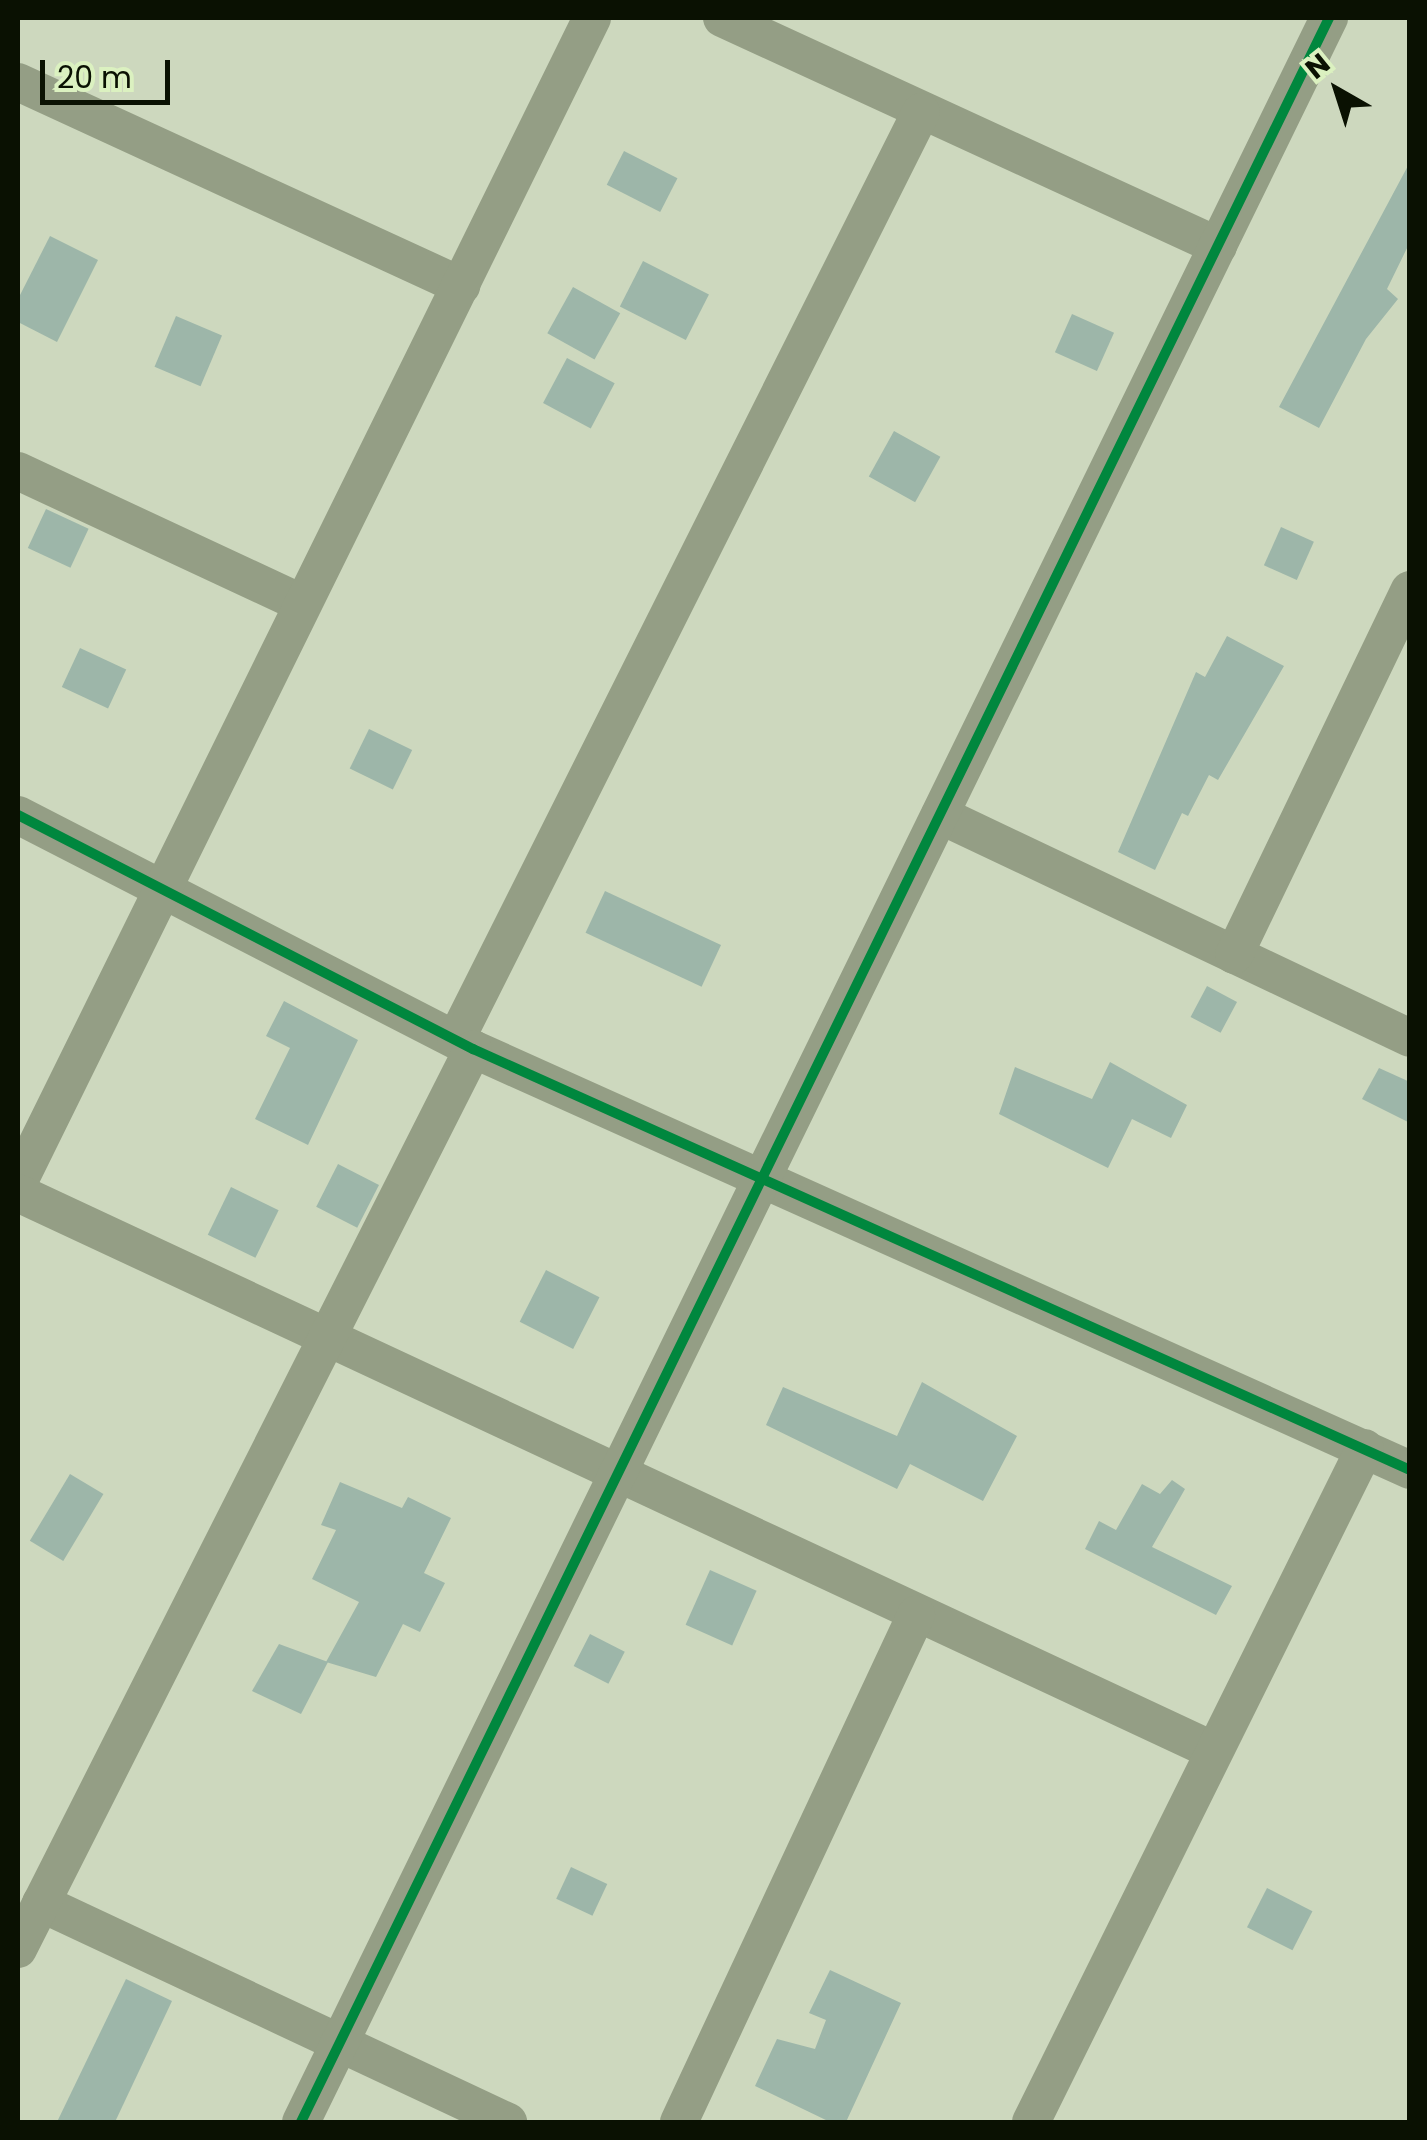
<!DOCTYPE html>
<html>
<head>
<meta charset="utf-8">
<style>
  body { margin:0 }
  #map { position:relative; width:1427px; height:2140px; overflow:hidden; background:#cdd8be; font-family:Poppins,sans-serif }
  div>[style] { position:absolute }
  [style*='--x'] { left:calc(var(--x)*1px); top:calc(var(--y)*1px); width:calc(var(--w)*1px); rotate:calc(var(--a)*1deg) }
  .building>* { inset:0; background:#9db6a9; transform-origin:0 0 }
  .street>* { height:38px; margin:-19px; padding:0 19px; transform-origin:19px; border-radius:19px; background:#949e85 }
  .cycleway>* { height:10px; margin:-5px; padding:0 5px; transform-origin:5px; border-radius:5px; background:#00873e }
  span { translate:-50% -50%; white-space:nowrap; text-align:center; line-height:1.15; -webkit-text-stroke:8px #dbf1c0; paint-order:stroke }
  .frame { position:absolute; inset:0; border:20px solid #0a1102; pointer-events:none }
  .north { position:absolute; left:1287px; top:40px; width:100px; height:100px; -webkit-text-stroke:8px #dbf1c0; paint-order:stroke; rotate:321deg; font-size:28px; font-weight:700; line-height:40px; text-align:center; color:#0a1102 }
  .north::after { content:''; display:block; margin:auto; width:35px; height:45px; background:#0a1102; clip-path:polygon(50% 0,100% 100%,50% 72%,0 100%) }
  .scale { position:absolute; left:40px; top:60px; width:130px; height:45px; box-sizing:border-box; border:5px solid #0a1102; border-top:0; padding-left:12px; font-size:30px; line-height:35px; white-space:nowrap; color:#0a1102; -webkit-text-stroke:8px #dbf1c0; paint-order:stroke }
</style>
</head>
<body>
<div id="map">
  <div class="building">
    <i style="left:624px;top:151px;width:60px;height:38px;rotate:27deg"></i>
    <i style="clip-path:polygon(1410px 162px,1410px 242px,1387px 289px,1398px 299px,1366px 339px,1319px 428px,1279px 407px)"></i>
    <i style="clip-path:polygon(50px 236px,98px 260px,57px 342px,18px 322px,18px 299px)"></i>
    <i style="left:643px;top:261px;width:74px;height:51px;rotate:27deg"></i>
    <i style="left:573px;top:287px;width:54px;height:53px;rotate:29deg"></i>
    <i style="left:1072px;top:314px;width:46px;height:42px;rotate:24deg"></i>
    <i style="left:176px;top:316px;width:50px;height:55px;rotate:23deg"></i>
    <i style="left:567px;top:358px;width:54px;height:51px;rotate:28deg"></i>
    <i style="left:894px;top:431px;width:53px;height:52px;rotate:29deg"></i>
    <i style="left:46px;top:509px;width:47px;height:43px;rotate:25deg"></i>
    <i style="left:1281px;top:527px;width:36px;height:42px;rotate:24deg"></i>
    <i style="clip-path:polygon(1227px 636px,1284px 666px,1218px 780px,1209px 775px,1188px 816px,1182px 813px,1155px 870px,1118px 852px,1196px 672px,1205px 677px)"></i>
    <i style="left:80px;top:648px;width:51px;height:43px;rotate:25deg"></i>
    <i style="left:369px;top:729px;width:48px;height:44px;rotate:26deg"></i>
    <i style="left:605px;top:891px;width:128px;height:46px;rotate:25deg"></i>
    <i style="left:1207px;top:986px;width:34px;height:35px;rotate:28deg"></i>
    <i style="clip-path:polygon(284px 1001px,358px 1040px,308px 1145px,255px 1119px,290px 1048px,266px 1036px)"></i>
    <i style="clip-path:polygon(1110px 1062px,1187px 1105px,1171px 1138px,1132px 1119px,1108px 1168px,999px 1114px,1015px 1067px,1092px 1099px)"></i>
    <i style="clip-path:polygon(1379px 1068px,1410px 1082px,1410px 1123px,1362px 1099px)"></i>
    <i style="left:338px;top:1164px;width:46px;height:48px;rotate:27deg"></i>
    <i style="left:231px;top:1187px;width:53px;height:53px;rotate:26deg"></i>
    <i style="left:546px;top:1270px;width:60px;height:58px;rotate:27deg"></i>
    <i style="clip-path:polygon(922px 1382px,1017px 1436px,983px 1501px,910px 1464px,897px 1489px,766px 1425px,783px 1387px,897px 1436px)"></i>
    <i style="left:70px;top:1474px;width:39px;height:78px;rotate:31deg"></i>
    <i style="clip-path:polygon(1172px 1480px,1185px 1489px,1152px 1547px,1232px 1586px,1216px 1615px,1085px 1549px,1099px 1521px,1116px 1530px,1142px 1484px,1160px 1494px)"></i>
    <i style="clip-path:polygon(340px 1482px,402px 1508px,408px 1497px,451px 1518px,424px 1573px,445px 1583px,420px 1632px,403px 1624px,376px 1677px,326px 1662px,359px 1602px,312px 1579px,336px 1530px,321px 1525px)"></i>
    <i style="left:710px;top:1570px;width:51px;height:60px;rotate:24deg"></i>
    <i style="left:590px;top:1634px;width:39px;height:36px;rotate:27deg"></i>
    <i style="clip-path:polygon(279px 1644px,328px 1662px,301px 1714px,252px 1691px)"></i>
    <i style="left:571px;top:1867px;width:40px;height:35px;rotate:25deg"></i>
    <i style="left:1267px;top:1888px;width:51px;height:44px;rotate:27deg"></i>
    <i style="clip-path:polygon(830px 1970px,901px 2003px,846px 2122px,830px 2122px,755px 2086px,777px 2039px,815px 2049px,826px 2020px,809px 2013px)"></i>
    <i style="clip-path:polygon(126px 1979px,172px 2001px,115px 2122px,57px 2122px)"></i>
  </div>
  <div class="street">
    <i style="--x:722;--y:18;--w:546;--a:24.69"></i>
    <i style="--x:18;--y:82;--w:488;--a:24.7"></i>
    <i style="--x:18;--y:471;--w:310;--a:25"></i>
    <i style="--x:18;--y:815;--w:512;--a:27.22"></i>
    <i style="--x:473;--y:1049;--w:1027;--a:24.19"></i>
    <i style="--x:940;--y:815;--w:520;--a:25.38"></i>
    <i style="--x:1234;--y:955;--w:405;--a:-64.3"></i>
    <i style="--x:456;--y:1039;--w:1037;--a:-63.36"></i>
    <i style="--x:18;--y:1183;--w:1299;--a:-63.77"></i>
    <i style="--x:18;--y:1193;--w:1318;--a:25.01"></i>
    <i style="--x:41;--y:1903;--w:516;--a:25.12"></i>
    <i style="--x:18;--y:1949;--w:1008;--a:-63.18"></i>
    <i style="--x:301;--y:2122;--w:2342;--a:-63.96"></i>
    <i style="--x:679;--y:2122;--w:560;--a:-64.95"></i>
    <i style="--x:1031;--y:2122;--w:752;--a:-63.64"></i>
  </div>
  <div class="cycleway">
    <i style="--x:18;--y:815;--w:512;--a:27.22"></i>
    <i style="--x:473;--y:1049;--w:1027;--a:24.19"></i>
    <i style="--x:301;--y:2122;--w:2342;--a:-63.96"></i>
  </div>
  <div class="frame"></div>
  <div class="north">N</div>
  <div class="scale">20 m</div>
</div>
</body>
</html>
